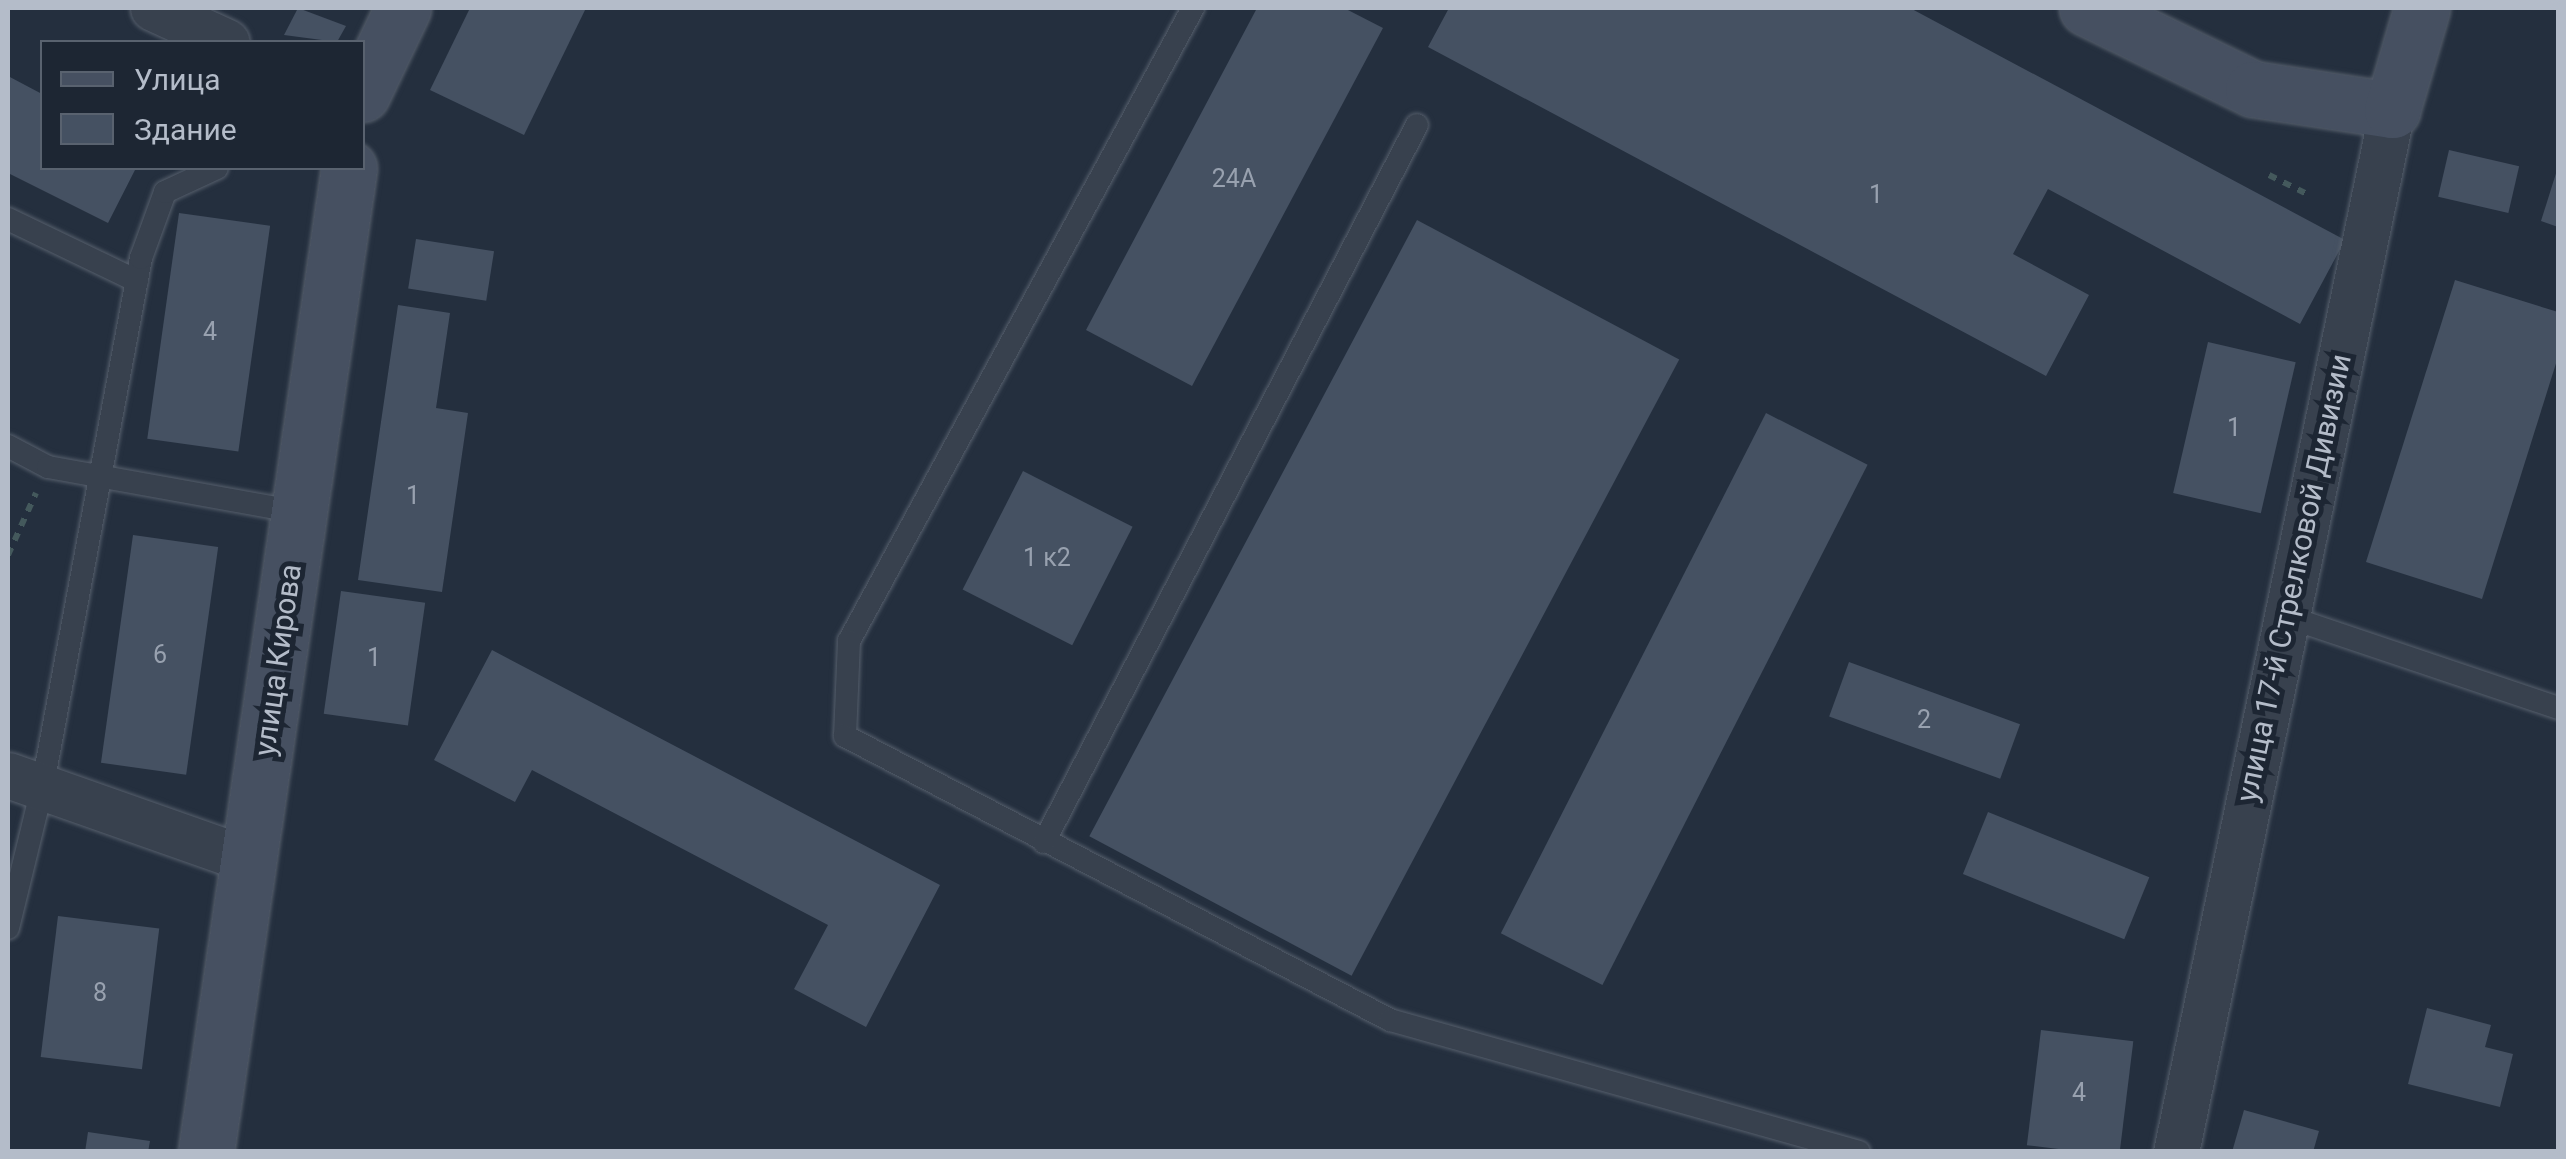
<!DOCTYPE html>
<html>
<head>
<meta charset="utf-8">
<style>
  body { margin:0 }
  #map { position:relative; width:2566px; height:1159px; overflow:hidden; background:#242f3e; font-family:Roboto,sans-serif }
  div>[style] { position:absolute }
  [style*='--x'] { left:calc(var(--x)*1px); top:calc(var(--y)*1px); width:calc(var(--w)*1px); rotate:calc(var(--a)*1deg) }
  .building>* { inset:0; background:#455162; transform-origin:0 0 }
  .path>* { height:6px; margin-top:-3px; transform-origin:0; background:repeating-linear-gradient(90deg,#44595c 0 8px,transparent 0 16px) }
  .roads { filter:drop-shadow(0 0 2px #565f6c) drop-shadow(0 0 2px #565f6c) }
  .lane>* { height:22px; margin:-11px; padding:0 11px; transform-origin:11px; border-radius:11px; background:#38414e }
  .street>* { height:45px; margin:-22.5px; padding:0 22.5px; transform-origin:22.5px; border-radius:22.5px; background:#38414e }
  .secondary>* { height:55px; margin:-27.5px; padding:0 27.5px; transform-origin:27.5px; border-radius:27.5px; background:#465061 }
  span { translate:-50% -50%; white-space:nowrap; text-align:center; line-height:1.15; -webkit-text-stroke:10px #1d2633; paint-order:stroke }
  .number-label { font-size:25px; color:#98a1af }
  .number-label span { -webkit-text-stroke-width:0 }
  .street-label { font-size:30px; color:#b4bcc9 }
  .frame { position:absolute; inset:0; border:10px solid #b4bcc9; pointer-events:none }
  .legend { position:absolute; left:40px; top:40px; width:325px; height:130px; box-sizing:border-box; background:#1d2633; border:2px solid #59626f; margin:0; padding:12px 18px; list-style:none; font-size:30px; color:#b4bcc9 }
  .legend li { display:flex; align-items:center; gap:20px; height:50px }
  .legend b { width:50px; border:2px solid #59626f }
</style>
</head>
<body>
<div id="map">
  <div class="building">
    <i style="clip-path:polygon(298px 8px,346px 26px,337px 42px,284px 35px)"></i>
    <i style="clip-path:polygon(470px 8px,586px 8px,524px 135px,430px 90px)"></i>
    <i style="clip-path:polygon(1257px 8px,1344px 8px,1383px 28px,1192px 386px,1086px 330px)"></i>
    <i style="clip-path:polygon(1449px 8px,1910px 8px,2345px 240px,2300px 324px,2048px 189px,2013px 254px,2089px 295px,2046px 376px,1428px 47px)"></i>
    <i style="clip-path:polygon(8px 76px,42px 94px,42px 168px,136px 168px,108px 223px,8px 173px)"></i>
    <i style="left:2449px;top:150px;width:72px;height:48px;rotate:13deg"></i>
    <i style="clip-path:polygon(2558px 167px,2558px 227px,2541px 221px)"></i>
    <i style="left:179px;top:213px;width:92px;height:228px;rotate:8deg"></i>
    <i style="left:1417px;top:220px;width:297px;height:698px;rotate:28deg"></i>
    <i style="left:416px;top:239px;width:79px;height:50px;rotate:9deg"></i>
    <i style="clip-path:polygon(2455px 280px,2558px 312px,2558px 357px,2482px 599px,2366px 562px)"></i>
    <i style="clip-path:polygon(398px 305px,450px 313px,436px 408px,468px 413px,442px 592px,358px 580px)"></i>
    <i style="left:2208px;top:342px;width:90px;height:155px;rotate:13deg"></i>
    <i style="left:1766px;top:413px;width:114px;height:584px;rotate:27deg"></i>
    <i style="left:1023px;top:471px;width:123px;height:133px;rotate:27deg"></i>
    <i style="left:133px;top:535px;width:86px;height:230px;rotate:8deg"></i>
    <i style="left:341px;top:591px;width:85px;height:124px;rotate:8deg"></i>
    <i style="clip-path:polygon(492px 650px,940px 885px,866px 1027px,794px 989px,828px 925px,532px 770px,515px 802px,434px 760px)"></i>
    <i style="left:1849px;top:662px;width:182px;height:58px;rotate:20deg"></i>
    <i style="left:1988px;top:812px;width:174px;height:67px;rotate:22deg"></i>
    <i style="left:58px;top:916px;width:102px;height:142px;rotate:7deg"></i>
    <i style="clip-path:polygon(2427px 1008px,2491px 1025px,2485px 1047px,2513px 1054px,2500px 1107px,2408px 1084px)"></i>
    <i style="left:2041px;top:1030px;width:93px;height:116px;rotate:7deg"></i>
    <i style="clip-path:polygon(2244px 1110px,2319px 1131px,2313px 1152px,2232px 1152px)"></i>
    <i style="clip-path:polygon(88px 1132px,150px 1141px,148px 1152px,85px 1152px)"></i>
  </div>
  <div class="path">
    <i style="--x:2269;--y:175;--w:47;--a:26.6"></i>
    <i style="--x:8;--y:555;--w:68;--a:-65.7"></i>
  </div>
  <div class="roads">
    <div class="lane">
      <i style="--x:1193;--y:8;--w:720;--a:118.52"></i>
      <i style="--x:849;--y:641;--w:95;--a:92.4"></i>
      <i style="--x:845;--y:736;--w:615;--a:27.52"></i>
      <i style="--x:1390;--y:1020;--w:487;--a:15.7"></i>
      <i style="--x:8;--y:219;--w:143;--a:25.7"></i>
      <i style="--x:8;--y:446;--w:45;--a:27.7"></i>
      <i style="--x:48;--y:467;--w:255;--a:10.2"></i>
      <i style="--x:2285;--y:616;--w:288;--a:18.6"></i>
      <i style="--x:1044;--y:842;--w:808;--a:-62.52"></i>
      <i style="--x:8;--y:928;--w:143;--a:-76.3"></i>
      <i style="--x:42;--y:789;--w:540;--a:-79.44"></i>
      <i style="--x:141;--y:258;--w:70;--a:-70"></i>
      <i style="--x:165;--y:192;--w:57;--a:-24.8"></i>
    </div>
    <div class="street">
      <i style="--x:153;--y:8;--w:81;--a:24.7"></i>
      <i style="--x:8;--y:775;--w:256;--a:19.4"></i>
      <i style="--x:2176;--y:1152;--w:1064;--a:-78.29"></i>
    </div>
    <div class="secondary">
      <i style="--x:2087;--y:8;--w:185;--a:26"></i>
      <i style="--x:2253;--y:89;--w:141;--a:8.6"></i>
      <i style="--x:2392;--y:110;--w:106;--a:-73.6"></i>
      <i style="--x:362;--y:94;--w:95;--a:-64.5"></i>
      <i style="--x:206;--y:1152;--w:994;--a:-81.73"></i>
    </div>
  </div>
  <div class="number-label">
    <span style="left:1234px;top:179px">24А</span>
    <span style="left:1876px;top:195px">1</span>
    <span style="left:210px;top:332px">4</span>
    <span style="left:2234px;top:428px">1</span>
    <span style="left:413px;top:496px">1</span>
    <span style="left:1047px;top:558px">1 к2</span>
    <span style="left:160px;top:655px">6</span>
    <span style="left:374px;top:658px">1</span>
    <span style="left:1924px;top:720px">2</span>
    <span style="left:100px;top:993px">8</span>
    <span style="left:2079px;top:1093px">4</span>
  </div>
  <div class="street-label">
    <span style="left:2294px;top:578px;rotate:-78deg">улица 17-й Стрелковой Дивизии</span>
    <span style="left:278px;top:660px;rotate:-82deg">улица Кирова</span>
  </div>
  <div class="frame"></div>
  <ul class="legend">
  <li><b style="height:12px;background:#465061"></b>Улица</li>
  <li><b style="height:28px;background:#455162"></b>Здание</li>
  </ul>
</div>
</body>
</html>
